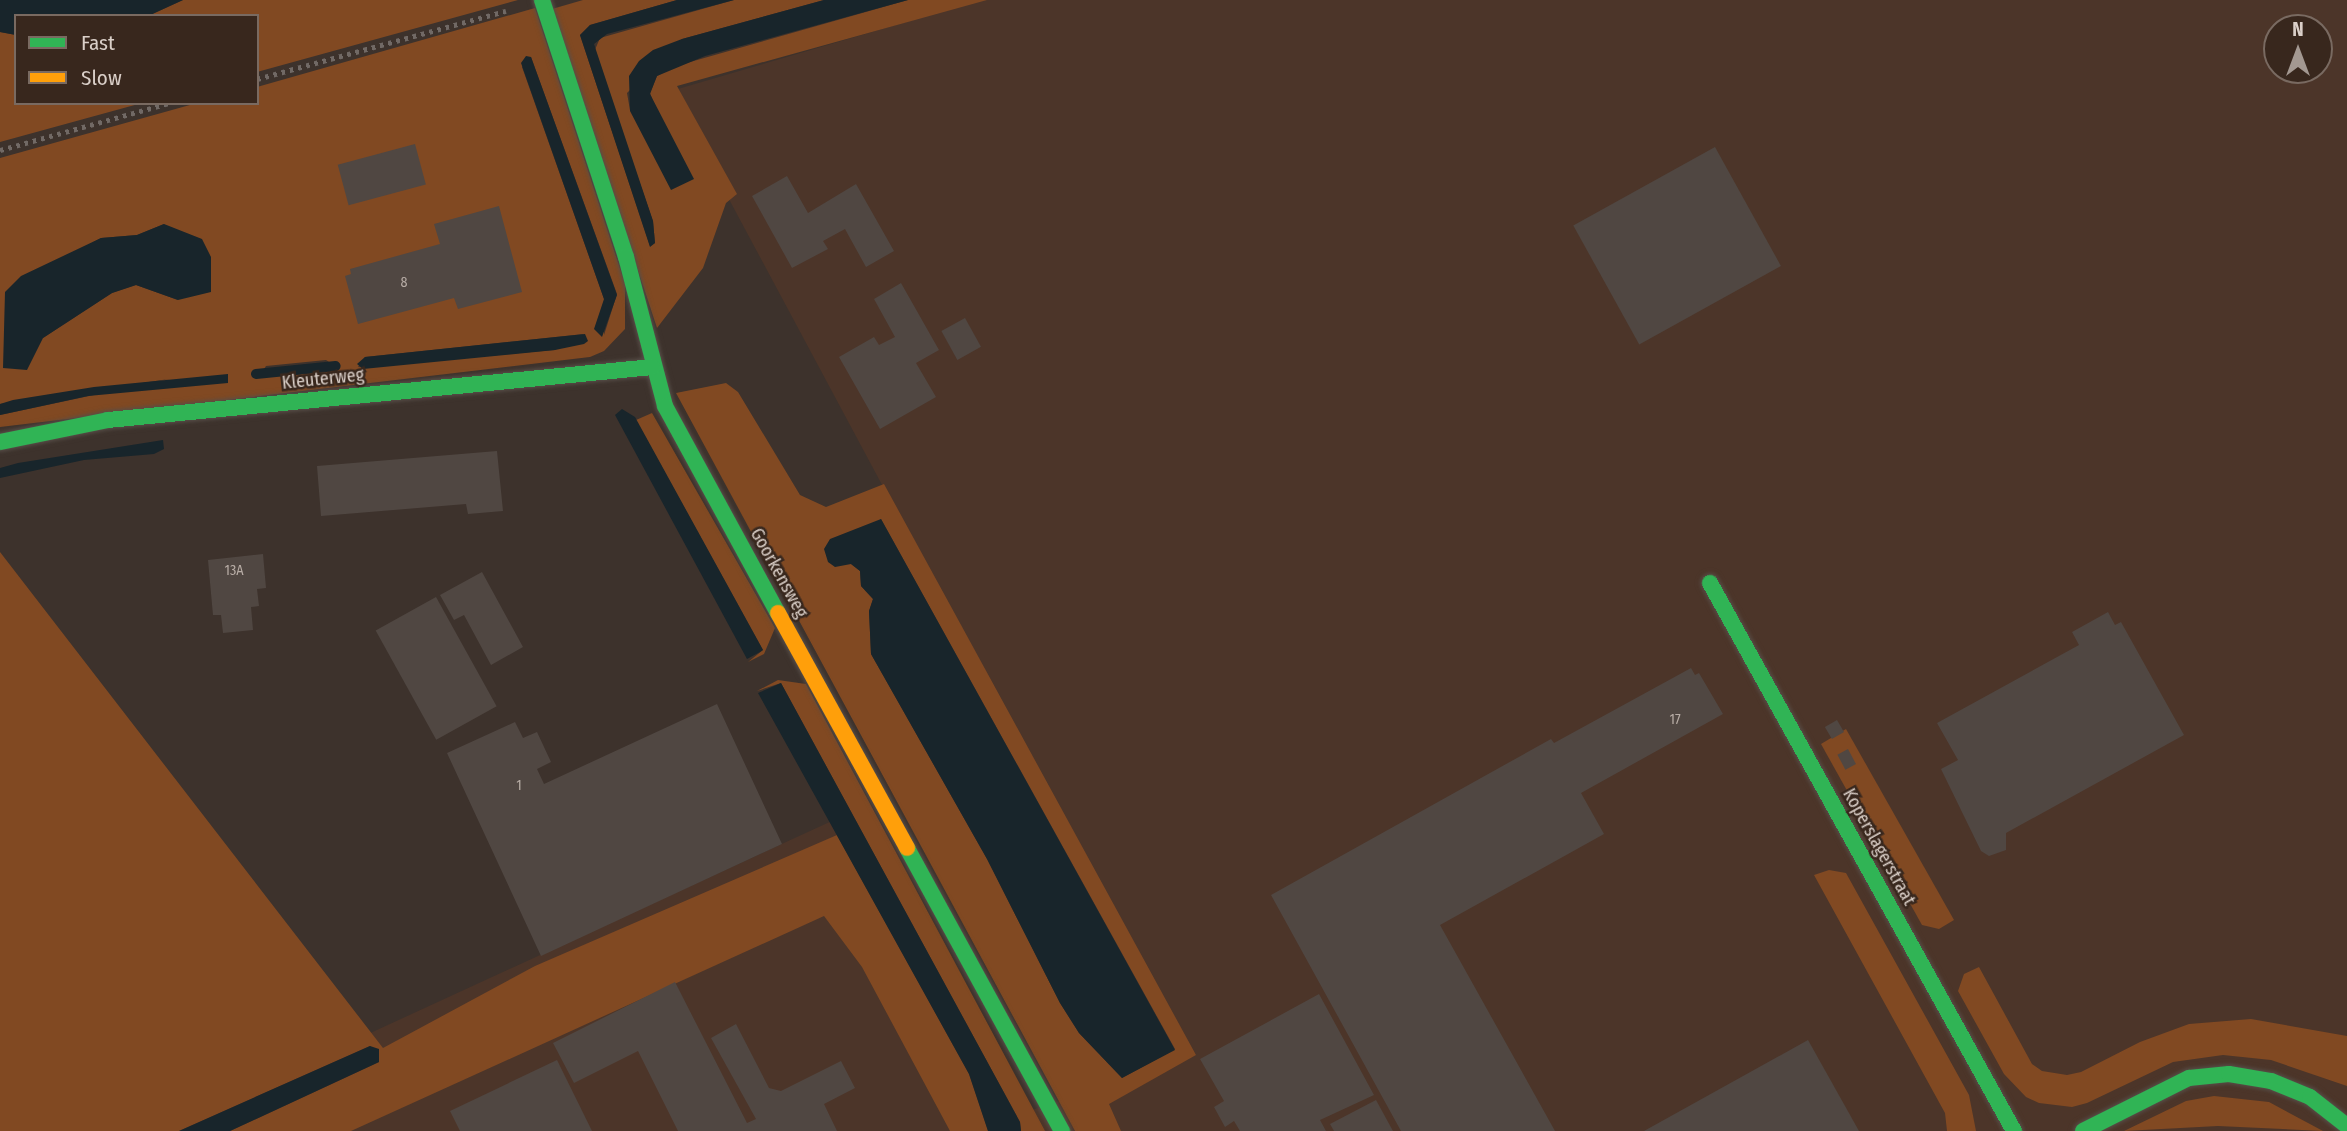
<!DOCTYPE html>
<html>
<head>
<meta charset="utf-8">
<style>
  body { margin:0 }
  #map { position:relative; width:2347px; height:1131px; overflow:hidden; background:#3d322c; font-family:"Fira Sans Condensed",sans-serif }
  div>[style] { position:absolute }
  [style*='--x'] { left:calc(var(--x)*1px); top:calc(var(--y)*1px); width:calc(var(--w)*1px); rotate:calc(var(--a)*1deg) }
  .built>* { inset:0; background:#4c3529 }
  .green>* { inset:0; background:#814922 }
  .water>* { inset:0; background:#18252b }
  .stream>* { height:10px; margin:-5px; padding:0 5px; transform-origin:5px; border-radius:5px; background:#18252b }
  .building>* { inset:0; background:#504742; transform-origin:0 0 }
  .path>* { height:4.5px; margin-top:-2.25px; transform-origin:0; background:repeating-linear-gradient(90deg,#716965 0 3.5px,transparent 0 8.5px) }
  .roads { filter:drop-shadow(0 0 2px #574e48) drop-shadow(0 0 2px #574e48) }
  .fast>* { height:16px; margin:-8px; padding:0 8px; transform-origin:8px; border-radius:8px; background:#30b455 }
  .slow>* { height:16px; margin:-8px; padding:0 8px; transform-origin:8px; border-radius:8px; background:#ff9f0a }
  span { translate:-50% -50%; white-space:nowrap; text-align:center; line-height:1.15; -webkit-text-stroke:5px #38271d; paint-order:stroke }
  .number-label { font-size:14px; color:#b8ada6 }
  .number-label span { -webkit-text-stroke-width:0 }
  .street-label { font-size:18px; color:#dacfc8 }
  .legend { position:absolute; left:14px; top:14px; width:245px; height:91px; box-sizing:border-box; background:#38271d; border:2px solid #796a61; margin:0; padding:9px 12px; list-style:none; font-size:21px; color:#dacfc8 }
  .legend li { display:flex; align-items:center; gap:14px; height:35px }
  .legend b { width:35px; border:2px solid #796a61 }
  .north { position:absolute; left:2263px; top:14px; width:70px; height:70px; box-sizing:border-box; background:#38271d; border:2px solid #796a61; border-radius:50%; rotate:0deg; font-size:19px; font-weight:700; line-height:28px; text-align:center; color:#dacfc8 }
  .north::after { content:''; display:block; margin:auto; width:24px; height:32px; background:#a39891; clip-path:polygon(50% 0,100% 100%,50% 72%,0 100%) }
</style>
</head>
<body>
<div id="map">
  <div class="built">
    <i style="clip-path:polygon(evenodd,981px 0,2347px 0,2347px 1131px,157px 1131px,834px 820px,1018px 1115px,1188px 1056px,671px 91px,981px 0,2277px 28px,2319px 28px,2319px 70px,2277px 70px,2277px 28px)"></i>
  </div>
  <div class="green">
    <i style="clip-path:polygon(183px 0,518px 0,257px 72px,257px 16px,148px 16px)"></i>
    <i style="clip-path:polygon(583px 0,677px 0,590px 25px,580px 35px,650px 246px,655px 243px,653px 221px,594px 52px,600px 38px,734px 0,824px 0,682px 39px,627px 93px,630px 110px,659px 117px,650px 93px,657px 76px,676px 66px,908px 0,987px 0,677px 86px,737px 194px,726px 203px,703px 268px,657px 328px,552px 9px)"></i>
    <i style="clip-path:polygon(evenodd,535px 8px,625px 284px,625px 329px,604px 351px,590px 357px,0 427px,0 415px,169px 379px,0 404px,0 158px,197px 103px,257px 103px,257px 87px,535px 8px,531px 57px,617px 294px,604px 335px,604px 299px,522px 67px,531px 57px,535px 8px,164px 224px,178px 300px,136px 285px,112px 293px,43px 338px,64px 258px,101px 238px,137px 235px,164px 224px,535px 8px,584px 334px,555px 350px,358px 367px,365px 357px,584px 334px,535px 8px,326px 360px,335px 366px,330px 372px,259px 377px,266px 366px,326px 360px)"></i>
    <i style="clip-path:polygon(0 32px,16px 35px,16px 103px,142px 103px,0 142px)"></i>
    <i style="clip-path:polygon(evenodd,726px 383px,738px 392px,800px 495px,826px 507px,884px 484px,1196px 1055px,1109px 1104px,1121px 1131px,1075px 1131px,676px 393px,726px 383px,881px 519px,1175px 1049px,1122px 1078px,1079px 1033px,1060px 1003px,987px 859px,871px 654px,869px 611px,873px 599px,861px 586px,860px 571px,851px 564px,881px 519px)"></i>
    <i style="clip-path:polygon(652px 413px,775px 628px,764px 654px,748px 662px,763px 650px,636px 420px)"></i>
    <i style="clip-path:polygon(0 552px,383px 1048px,535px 966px,837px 835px,969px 1074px,988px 1131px,950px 1131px,862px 967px,824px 916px,351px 1131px,230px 1131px,379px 1062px,370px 1046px,179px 1131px,0 1131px)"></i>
    <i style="clip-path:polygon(778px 680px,806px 684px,1045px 1131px,1021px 1131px,1020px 1122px,781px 683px,757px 691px)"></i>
    <i style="clip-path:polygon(1846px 729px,1954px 920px,1939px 929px,1922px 925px,1821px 744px)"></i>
    <i style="clip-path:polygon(1829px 870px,1846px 873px,1969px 1095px,1976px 1131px,1947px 1131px,1945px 1113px,1814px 875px)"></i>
    <i style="clip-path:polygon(1979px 967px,2032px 1064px,2042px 1071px,2067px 1075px,2081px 1072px,2140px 1042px,2189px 1024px,2251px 1019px,2347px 1036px,2347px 1086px,2271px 1060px,2223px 1055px,2173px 1062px,2087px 1103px,2072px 1107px,2039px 1103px,2026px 1097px,2004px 1074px,1958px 991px,1964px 974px)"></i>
    <i style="clip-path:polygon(2214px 1096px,2269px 1102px,2323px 1131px,2218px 1126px,2124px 1131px,2186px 1101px)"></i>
  </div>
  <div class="water">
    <i style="clip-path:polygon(0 0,183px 0,148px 16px,16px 16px,16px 35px,0 32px)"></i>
    <i style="clip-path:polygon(677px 0,734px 0,607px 34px,594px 44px,653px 221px,655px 243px,650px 247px,580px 35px,590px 25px)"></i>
    <i style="clip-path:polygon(824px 0,908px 0,705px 56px,657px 76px,650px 94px,694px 179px,671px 190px,630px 111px,629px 76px,639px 61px,653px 50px,682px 39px)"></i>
    <i style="clip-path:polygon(526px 56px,531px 57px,617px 295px,602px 337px,594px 329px,604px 299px,521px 63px)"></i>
    <i style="clip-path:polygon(164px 224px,202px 239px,211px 257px,211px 292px,178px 300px,136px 285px,112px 293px,43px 338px,27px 370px,3px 368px,5px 292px,21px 276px,101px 238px,137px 235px)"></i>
    <i style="clip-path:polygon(585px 334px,588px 341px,584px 344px,555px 350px,363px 369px,357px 364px,365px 357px)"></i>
    <i style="clip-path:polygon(228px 374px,228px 383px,88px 396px,0 415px,0 404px,13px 400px,94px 387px)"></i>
    <i style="clip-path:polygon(622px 409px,635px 417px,763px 650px,760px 652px,747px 659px,615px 415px)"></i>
    <i style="clip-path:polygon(163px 440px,164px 449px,154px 454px,84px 460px,0 478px,0 468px,18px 463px)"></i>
    <i style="clip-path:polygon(881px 519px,1175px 1050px,1122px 1078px,1079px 1033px,1060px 1003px,987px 859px,871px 654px,869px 611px,873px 599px,861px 586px,860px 571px,851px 564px,835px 567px,828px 562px,824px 549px,830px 539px)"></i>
    <i style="clip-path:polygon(781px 683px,1020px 1122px,1021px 1131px,988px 1131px,969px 1074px,758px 693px)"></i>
    <i style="clip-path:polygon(370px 1046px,379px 1049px,379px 1062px,230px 1131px,179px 1131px)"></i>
  </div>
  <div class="stream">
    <i style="--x:256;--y:374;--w:80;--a:-5.7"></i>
  </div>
  <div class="building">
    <i style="left:415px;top:144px;width:42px;height:80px;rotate:75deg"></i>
    <i style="left:1715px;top:147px;width:136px;height:162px;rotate:61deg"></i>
    <i style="clip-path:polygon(787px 176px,808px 213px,856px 184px,894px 251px,866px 267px,845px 229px,823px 241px,828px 249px,792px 268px,752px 196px)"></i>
    <i style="clip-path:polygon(499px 206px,522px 292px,458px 309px,454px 298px,358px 324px,345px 276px,351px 274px,350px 269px,440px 244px,434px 224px)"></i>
    <i style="clip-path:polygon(901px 283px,939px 350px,916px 363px,936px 397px,880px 429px,839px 357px,874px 337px,879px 345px,895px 337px,874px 299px)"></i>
    <i style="left:965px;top:318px;width:33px;height:27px;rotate:61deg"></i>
    <i style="clip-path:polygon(497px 451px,503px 511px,468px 514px,466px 504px,321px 516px,317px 466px)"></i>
    <i style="clip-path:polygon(263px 554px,266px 588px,257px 589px,259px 606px,251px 607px,253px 630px,223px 633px,221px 615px,213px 615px,208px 560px)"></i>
    <i style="clip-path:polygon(482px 572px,523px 647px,491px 665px,464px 615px,454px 620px,440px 595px)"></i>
    <i style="left:436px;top:597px;width:125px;height:69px;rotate:61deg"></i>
    <i style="clip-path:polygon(2108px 612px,2115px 625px,2121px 622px,2184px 735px,2006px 833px,2006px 850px,1989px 856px,1981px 851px,1941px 769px,1958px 760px,1937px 723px,2079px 645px,2072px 632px)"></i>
    <i style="clip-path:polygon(1691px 668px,1695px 675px,1699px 673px,1723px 714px,1581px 793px,1604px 834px,1440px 925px,1555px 1131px,1401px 1131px,1271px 895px,1551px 739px,1554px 743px)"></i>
    <i style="clip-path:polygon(717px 704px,782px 844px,541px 956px,447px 753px,515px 722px,523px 738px,537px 732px,551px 762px,537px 769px,544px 784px)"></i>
    <i style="left:1837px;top:720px;width:14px;height:14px;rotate:60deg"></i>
    <i style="left:1848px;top:749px;width:17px;height:12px;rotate:62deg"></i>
    <i style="clip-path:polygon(675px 982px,747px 1123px,756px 1119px,711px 1038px,736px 1024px,769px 1088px,781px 1091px,841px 1061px,855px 1088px,824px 1104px,837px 1131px,678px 1131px,638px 1051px,574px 1083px,553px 1043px)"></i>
    <i style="clip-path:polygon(1319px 994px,1374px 1095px,1320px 1120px,1326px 1131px,1240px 1131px,1234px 1121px,1225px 1127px,1214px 1107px,1224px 1101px,1200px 1059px)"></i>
    <i style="clip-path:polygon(1808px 1040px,1859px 1131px,1644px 1131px)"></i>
    <i style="clip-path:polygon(557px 1060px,592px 1131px,460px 1131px,450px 1111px)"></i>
    <i style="clip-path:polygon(1376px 1100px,1393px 1131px,1334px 1131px,1330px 1124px)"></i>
  </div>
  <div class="path">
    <i style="--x:257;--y:79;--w:258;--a:-15.3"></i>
    <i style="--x:0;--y:150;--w:176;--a:-15.5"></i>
  </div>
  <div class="roads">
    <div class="fast">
      <i style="--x:542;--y:0;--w:270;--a:71.9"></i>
      <i style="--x:626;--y:257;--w:154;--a:75.3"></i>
      <i style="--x:665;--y:406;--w:236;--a:61.4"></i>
      <i style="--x:0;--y:442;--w:110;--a:-11.5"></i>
      <i style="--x:108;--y:420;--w:547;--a:-5.56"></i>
      <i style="--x:1710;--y:583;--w:627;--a:60.98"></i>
      <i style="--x:907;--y:848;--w:323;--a:61.3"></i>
      <i style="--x:2083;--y:1131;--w:119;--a:-26.6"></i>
      <i style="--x:2189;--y:1078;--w:40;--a:-5.7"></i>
      <i style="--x:2229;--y:1074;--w:43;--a:9.5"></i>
      <i style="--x:2271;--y:1081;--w:42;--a:22.3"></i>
      <i style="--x:2310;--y:1097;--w:47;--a:38.1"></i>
    </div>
    <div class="slow">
      <i style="--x:778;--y:613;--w:268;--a:61.2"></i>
    </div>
  </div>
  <div class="number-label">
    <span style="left:404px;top:283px">8</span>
    <span style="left:234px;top:571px">13A</span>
    <span style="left:1675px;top:720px">17</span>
    <span style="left:519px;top:786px">1</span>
  </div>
  <div class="street-label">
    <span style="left:323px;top:379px;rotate:-6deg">Kleuterweg</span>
    <span style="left:779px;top:573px;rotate:61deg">Goorkensweg</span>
    <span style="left:1879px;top:847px;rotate:61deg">Koperslagerstraat</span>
  </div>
  <ul class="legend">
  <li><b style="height:9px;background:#30b455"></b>Fast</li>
  <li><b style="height:9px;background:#ff9f0a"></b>Slow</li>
  </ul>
  <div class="north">N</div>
</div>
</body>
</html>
